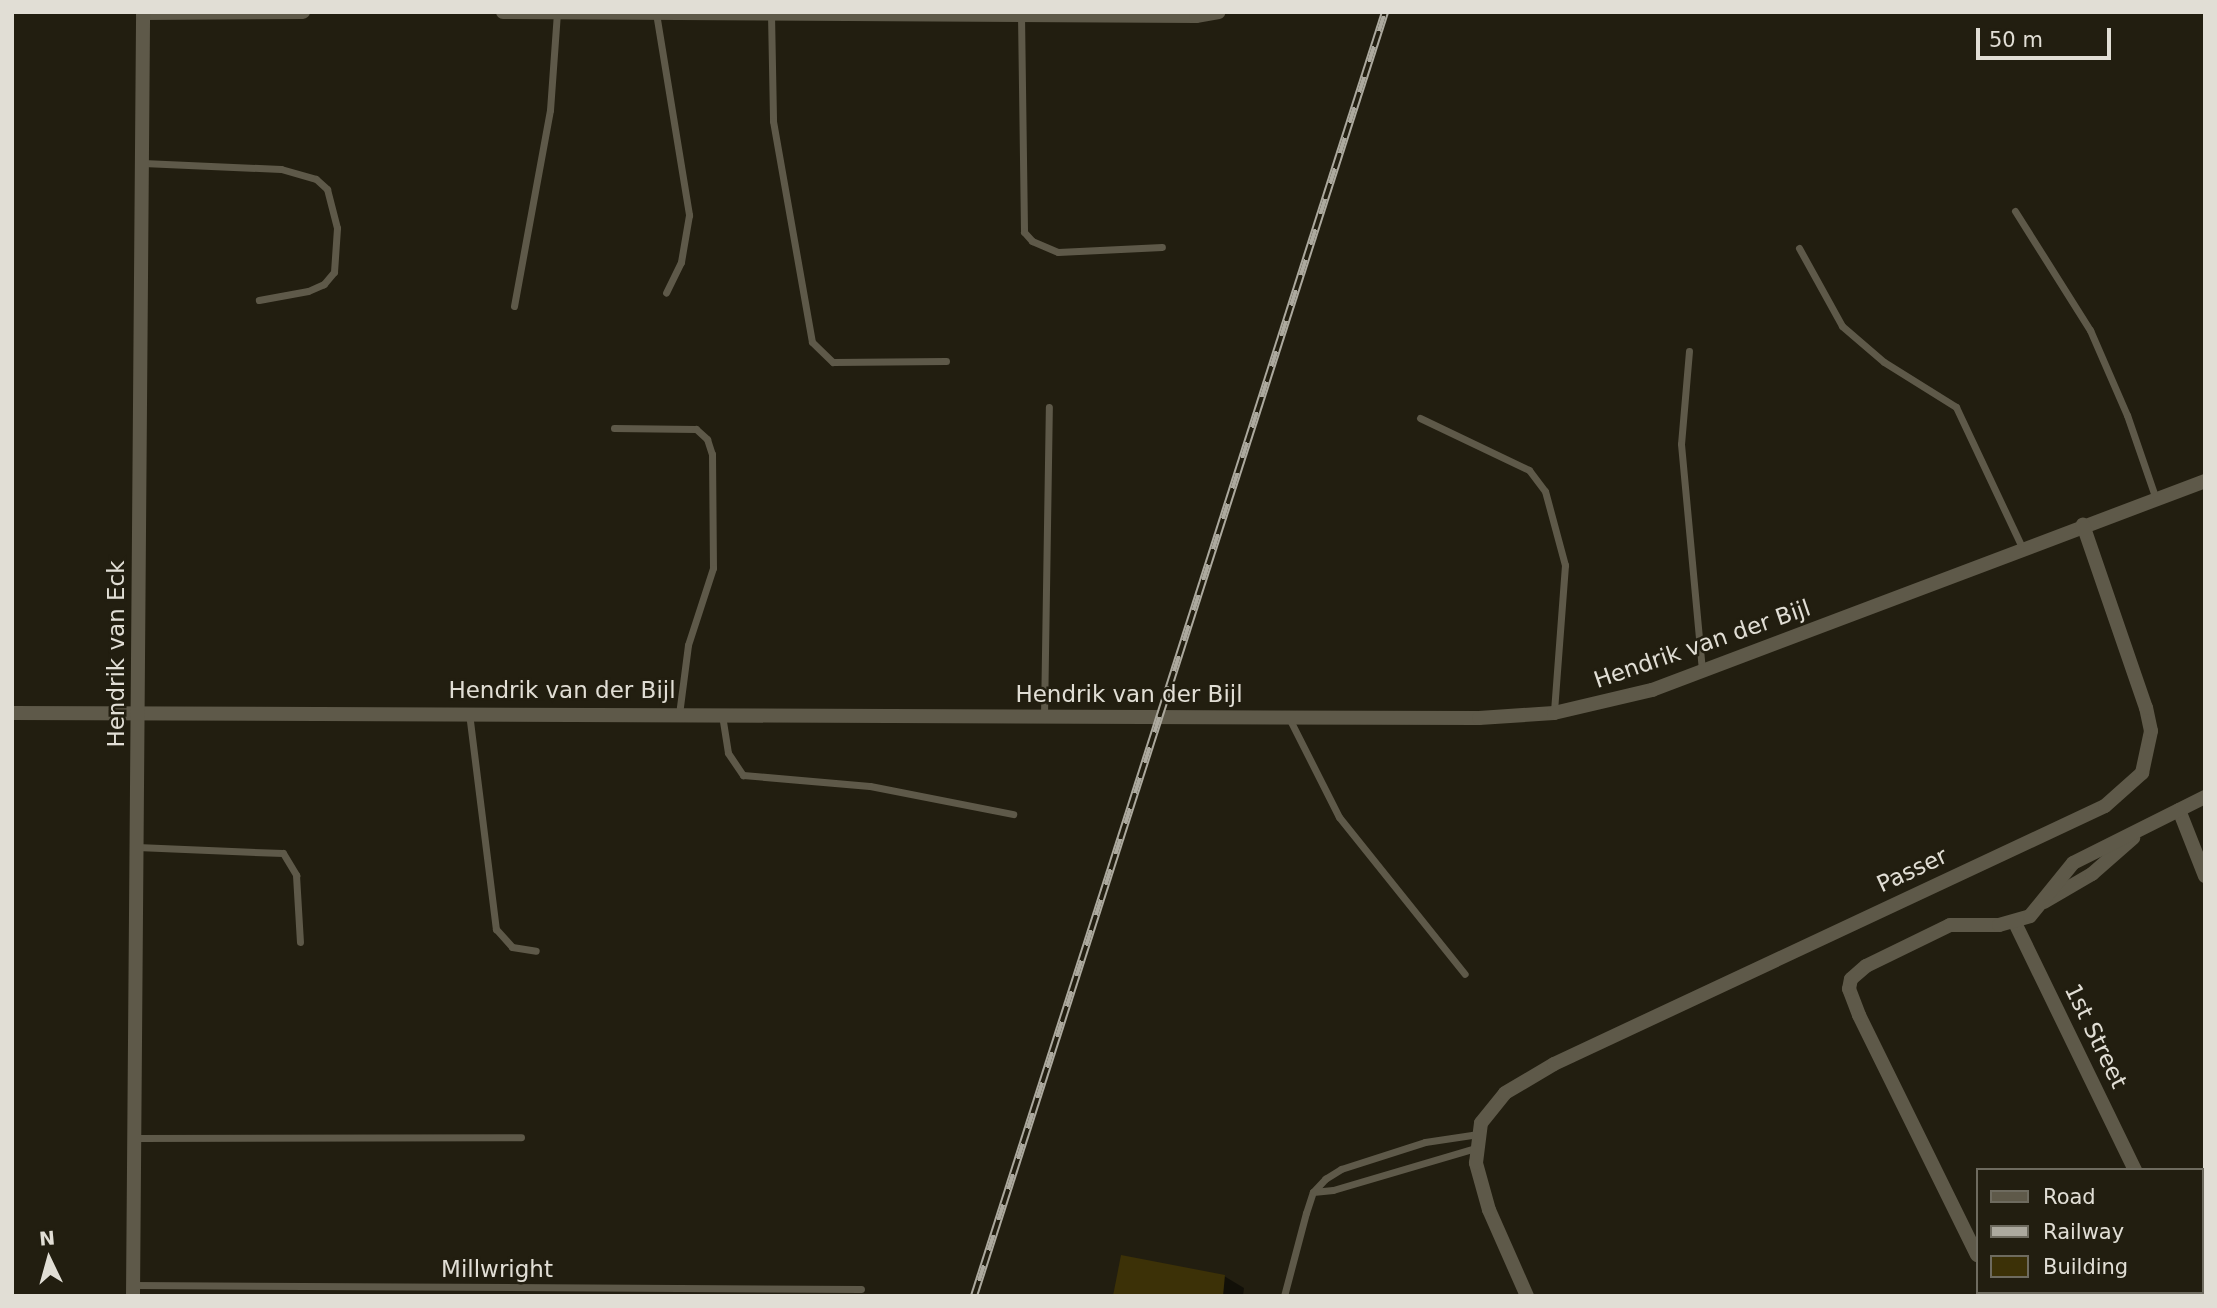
<!DOCTYPE html>
<html>
<head>
<meta charset="utf-8">
<style>
  body { margin:0 }
  #map { position:relative; width:2217px; height:1308px; overflow:hidden; background:#221e10; font-family:"DejaVu Sans",sans-serif }
  div>[style] { position:absolute }
  [style*='--x'] { left:calc(var(--x)*1px); top:calc(var(--y)*1px); width:calc(var(--w)*1px); rotate:calc(var(--a)*1deg) }
  .shadow>* { inset:0; background:#0007 }
  .building>* { inset:0; background:#3c3107 }
  .service>* { height:7px; margin:-3.5px; padding:0 3.5px; transform-origin:3.5px; border-radius:3.5px; background:#5e5949 }
  .minor>* { height:14px; margin:-7px; padding:0 7px; transform-origin:7px; border-radius:7px; background:#5e5949 }
  .rail>* { height:8px; margin-top:-4px; transform-origin:0; background:repeating-linear-gradient(90deg,#221e10 0 16px,#aca99e 0 32px); box-sizing:border-box; border-block:2px solid #aca99e }
  span { translate:-50% -50%; white-space:nowrap; text-align:center; line-height:1.15; -webkit-text-stroke:5px #221e10; paint-order:stroke }
  .street-label { font-size:23px; color:#e1ded5 }
  .frame { position:absolute; inset:0; border:14px solid #e1ded5; pointer-events:none }
  .legend { position:absolute; left:1976px; top:1168px; width:228px; height:126px; box-sizing:border-box; background:#221e10; border:2px solid #6e6b5f; margin:0; padding:9px 12px; list-style:none; font-size:21px; color:#e1ded5 }
  .legend li { display:flex; align-items:center; gap:14px; height:35px }
  .legend b { width:35px; border:2px solid #6e6b5f }
  .north { position:absolute; left:14px; top:1224px; width:70px; height:70px; -webkit-text-stroke:5px #221e10; paint-order:stroke; rotate:355deg; font-size:19px; font-weight:700; line-height:28px; text-align:center; color:#e1ded5 }
  .north::after { content:''; display:block; margin:auto; width:24px; height:32px; background:#e1ded5; clip-path:polygon(50% 0,100% 100%,50% 72%,0 100%) }
  .scale { position:absolute; left:1976px; top:28px; width:135px; height:32px; box-sizing:border-box; border:4px solid #e1ded5; border-top:0; padding-left:9px; font-size:21px; line-height:24px; white-space:nowrap; color:#e1ded5; -webkit-text-stroke:5px #221e10; paint-order:stroke }
</style>
</head>
<body>
<div id="map">
  <div class="shadow">
    <i style="clip-path:polygon(1224px 1276px,1244px 1288px,1243px 1296px,1115px 1296px)"></i>
  </div>
  <div class="building">
    <i style="clip-path:polygon(1121px 1255px,1225px 1275px,1223px 1296px,1113px 1296px)"></i>
  </div>
  <div class="service">
    <i style="--x:656;--y:13;--w:205;--a:80.7"></i>
    <i style="--x:689;--y:215;--w:48;--a:99.7"></i>
    <i style="--x:681;--y:262;--w:34;--a:116"></i>
    <i style="--x:771;--y:14;--w:107;--a:88.9"></i>
    <i style="--x:773;--y:121;--w:224;--a:80"></i>
    <i style="--x:812;--y:342;--w:29;--a:44"></i>
    <i style="--x:833;--y:362;--w:113;--a:-0.5"></i>
    <i style="--x:1021;--y:15;--w:217;--a:89.2"></i>
    <i style="--x:1024;--y:232;--w:12;--a:48"></i>
    <i style="--x:1032;--y:241;--w:28;--a:23"></i>
    <i style="--x:1058;--y:252;--w:104;--a:-2.8"></i>
    <i style="--x:143;--y:163;--w:138;--a:2.5"></i>
    <i style="--x:281;--y:169;--w:36;--a:16"></i>
    <i style="--x:316;--y:179;--w:15;--a:42"></i>
    <i style="--x:327;--y:189;--w:40;--a:75.6"></i>
    <i style="--x:337;--y:228;--w:44;--a:93.9"></i>
    <i style="--x:334;--y:272;--w:16;--a:130"></i>
    <i style="--x:324;--y:284;--w:17;--a:156"></i>
    <i style="--x:308;--y:291;--w:50;--a:169.6"></i>
    <i style="--x:2015;--y:211;--w:141;--a:57.8"></i>
    <i style="--x:2090;--y:330;--w:93;--a:66.5"></i>
    <i style="--x:2127;--y:415;--w:89;--a:71"></i>
    <i style="--x:1799;--y:248;--w:89;--a:61.1"></i>
    <i style="--x:1842;--y:326;--w:55;--a:40.6"></i>
    <i style="--x:1884;--y:362;--w:85;--a:32"></i>
    <i style="--x:1956;--y:407;--w:155;--a:64.8"></i>
    <i style="--x:514;--y:306;--w:199;--a:-79.6"></i>
    <i style="--x:550;--y:110;--w:97;--a:-85.9"></i>
    <i style="--x:1689;--y:351;--w:93;--a:94.9"></i>
    <i style="--x:1681;--y:444;--w:227;--a:84.7"></i>
    <i style="--x:1420;--y:418;--w:121;--a:25.5"></i>
    <i style="--x:1529;--y:470;--w:26;--a:53"></i>
    <i style="--x:1545;--y:491;--w:77;--a:74.9"></i>
    <i style="--x:1565;--y:565;--w:148;--a:94.3"></i>
    <i style="--x:614;--y:428;--w:82;--a:0.7"></i>
    <i style="--x:696;--y:429;--w:15;--a:42"></i>
    <i style="--x:707;--y:439;--w:16;--a:72"></i>
    <i style="--x:712;--y:454;--w:114;--a:89.5"></i>
    <i style="--x:713;--y:568;--w:81;--a:108"></i>
    <i style="--x:688;--y:645;--w:70;--a:97.4"></i>
    <i style="--x:469;--y:713;--w:218;--a:82.9"></i>
    <i style="--x:496;--y:929;--w:24;--a:48"></i>
    <i style="--x:512;--y:947;--w:24;--a:9"></i>
    <i style="--x:722;--y:715;--w:38;--a:81"></i>
    <i style="--x:728;--y:753;--w:27;--a:56"></i>
    <i style="--x:743;--y:775;--w:127;--a:5"></i>
    <i style="--x:870;--y:786;--w:146;--a:11.1"></i>
    <i style="--x:1044;--y:717;--w:310;--a:-89.1"></i>
    <i style="--x:1289;--y:718;--w:111;--a:63.2"></i>
    <i style="--x:1339;--y:817;--w:201;--a:51.3"></i>
    <i style="--x:137;--y:847;--w:146;--a:2.4"></i>
    <i style="--x:283;--y:853;--w:26;--a:59"></i>
    <i style="--x:296;--y:875;--w:67;--a:86.6"></i>
    <i style="--x:135;--y:1138;--w:386;--a:-0.1"></i>
    <i style="--x:1313;--y:1192;--w:20;--a:-6"></i>
    <i style="--x:1333;--y:1190;--w:149;--a:-16.4"></i>
    <i style="--x:133;--y:1285;--w:728;--a:0.31"></i>
    <i style="--x:1284;--y:1296;--w:86;--a:-75.2"></i>
    <i style="--x:1306;--y:1213;--w:22;--a:-72"></i>
    <i style="--x:1313;--y:1192;--w:18;--a:-47"></i>
    <i style="--x:1325;--y:1179;--w:19;--a:-32"></i>
    <i style="--x:1341;--y:1169;--w:88;--a:-17.8"></i>
    <i style="--x:1425;--y:1142;--w:54;--a:-8.6"></i>
  </div>
  <div class="minor">
    <i style="--x:503;--y:12;--w:693;--a:0.33"></i>
    <i style="--x:1196;--y:16;--w:23;--a:-10"></i>
    <i style="--x:143;--y:13;--w:160;--a:-0.4"></i>
    <i style="--x:12;--y:713;--w:1467;--a:0.2"></i>
    <i style="--x:1479;--y:718;--w:75;--a:-3.8"></i>
    <i style="--x:1554;--y:713;--w:101;--a:-13.2"></i>
    <i style="--x:1652;--y:690;--w:591;--a:-20.7"></i>
    <i style="--x:2179;--y:810;--w:71;--a:68.5"></i>
    <i style="--x:2044;--y:902;--w:56;--a:-30.3"></i>
    <i style="--x:2092;--y:874;--w:55;--a:-41.3"></i>
    <i style="--x:2015;--y:923;--w:275;--a:64.1"></i>
    <i style="--x:1977;--y:1255;--w:267;--a:-116.2"></i>
    <i style="--x:1859;--y:1015;--w:28;--a:-111"></i>
    <i style="--x:1849;--y:989;--w:10;--a:-79"></i>
    <i style="--x:1851;--y:979;--w:20;--a:-41"></i>
    <i style="--x:1866;--y:966;--w:93;--a:-26"></i>
    <i style="--x:1950;--y:925;--w:49;--a:0"></i>
    <i style="--x:1999;--y:925;--w:32;--a:-16"></i>
    <i style="--x:2030;--y:916;--w:68;--a:-50.9"></i>
    <i style="--x:2073;--y:863;--w:148;--a:-26.6"></i>
    <i style="--x:1995;--y:1292;--w:4;--a:63"></i>
    <i style="--x:2193;--y:1292;--w:4;--a:63"></i>
    <i style="--x:133;--y:1296;--w:1284;--a:-89.55"></i>
    <i style="--x:1527;--y:1296;--w:94;--a:-113.8"></i>
    <i style="--x:1489;--y:1210;--w:49;--a:-105.5"></i>
    <i style="--x:1476;--y:1163;--w:40;--a:-82.9"></i>
    <i style="--x:1481;--y:1123;--w:38;--a:-51"></i>
    <i style="--x:1505;--y:1093;--w:57;--a:-30.6"></i>
    <i style="--x:1554;--y:1064;--w:608;--a:-25.09"></i>
    <i style="--x:2105;--y:806;--w:50;--a:-41.7"></i>
    <i style="--x:2142;--y:773;--w:43;--a:-77.9"></i>
    <i style="--x:2151;--y:731;--w:24;--a:-102"></i>
    <i style="--x:2146;--y:708;--w:194;--a:-109"></i>
  </div>
  <div class="rail">
    <i style="--x:974;--y:1296;--w:1348;--a:-72.25"></i>
  </div>
  <div class="street-label">
    <span style="left:1702px;top:644px;rotate:-19deg">Hendrik van der Bijl</span>
    <span style="left:116px;top:654px;rotate:-90deg">Hendrik van Eck</span>
    <span style="left:562px;top:690px">Hendrik van der Bijl</span>
    <span style="left:1129px;top:694px">Hendrik van der Bijl</span>
    <span style="left:1912px;top:870px;rotate:-25deg">Passer</span>
    <span style="left:2096px;top:1036px;rotate:64deg">1st Street</span>
    <span style="left:497px;top:1269px">Millwright</span>
  </div>
  <div class="frame"></div>
  <ul class="legend">
  <li><b style="height:9px;background:#5e5949"></b>Road</li>
  <li><b style="height:9px;background:#aca99e"></b>Railway</li>
  <li><b style="height:19px;background:#3c3107"></b>Building</li>
  </ul>
  <div class="north">N</div>
  <div class="scale">50 m</div>
</div>
</body>
</html>
